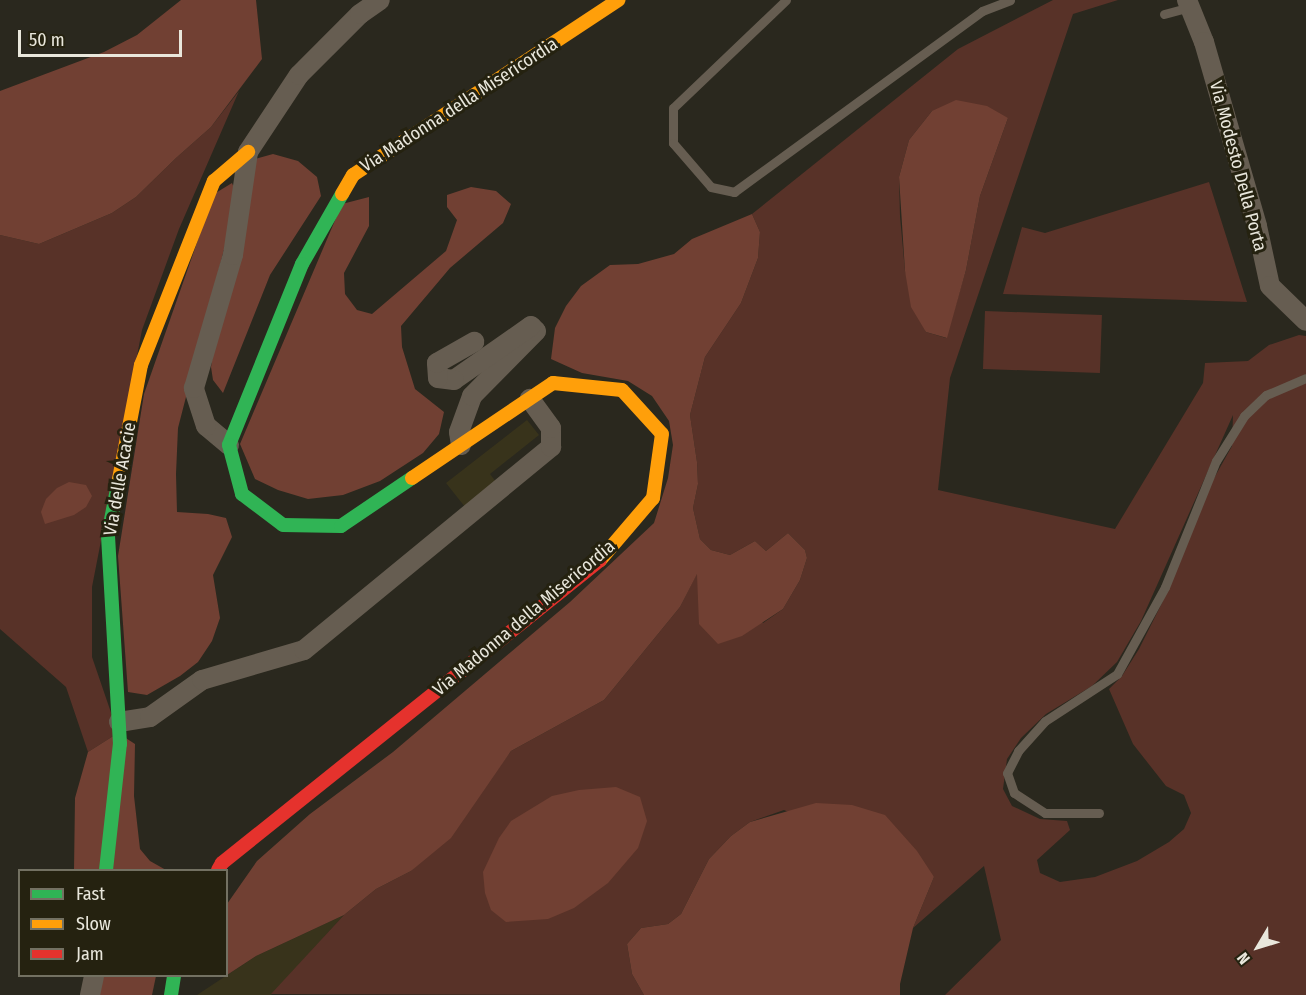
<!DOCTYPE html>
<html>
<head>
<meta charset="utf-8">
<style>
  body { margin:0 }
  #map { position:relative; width:1306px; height:995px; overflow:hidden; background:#2a281e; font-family:"Fira Sans Condensed",sans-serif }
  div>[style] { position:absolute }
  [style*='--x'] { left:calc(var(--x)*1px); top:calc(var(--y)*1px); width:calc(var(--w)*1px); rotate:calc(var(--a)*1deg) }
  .built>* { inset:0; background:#38331b }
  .green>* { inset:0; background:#583228; transform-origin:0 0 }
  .forest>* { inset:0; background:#714033 }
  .lane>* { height:9px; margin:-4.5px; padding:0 4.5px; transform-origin:4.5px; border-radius:4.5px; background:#665d51 }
  .street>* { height:20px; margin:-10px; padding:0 10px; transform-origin:10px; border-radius:10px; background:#665d51 }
  .fast>* { height:14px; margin:-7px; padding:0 7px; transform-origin:7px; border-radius:7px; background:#30b455 }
  .slow>* { height:14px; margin:-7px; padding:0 7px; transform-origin:7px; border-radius:7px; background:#ff9f0a }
  .jam>* { height:14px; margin:-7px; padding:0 7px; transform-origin:7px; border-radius:7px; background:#e5322d }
  span { translate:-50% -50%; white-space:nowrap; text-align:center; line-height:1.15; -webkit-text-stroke:6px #252210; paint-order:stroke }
  .street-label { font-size:18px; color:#e9e7dc }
  .legend { position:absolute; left:18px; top:869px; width:210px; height:108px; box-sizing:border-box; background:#252210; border:2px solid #737162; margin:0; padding:8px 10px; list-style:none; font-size:18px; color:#e9e7dc }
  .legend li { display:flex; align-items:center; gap:12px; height:30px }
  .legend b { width:30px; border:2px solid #737162 }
  .north { position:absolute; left:1228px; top:917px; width:60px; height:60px; -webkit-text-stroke:4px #252210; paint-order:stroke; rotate:232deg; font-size:16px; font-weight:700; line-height:24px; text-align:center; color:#e9e7dc }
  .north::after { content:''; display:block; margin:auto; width:21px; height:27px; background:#e9e7dc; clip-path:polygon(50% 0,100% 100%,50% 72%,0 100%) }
  .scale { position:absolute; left:18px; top:30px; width:164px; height:27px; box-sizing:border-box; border:3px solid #e9e7dc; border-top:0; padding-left:8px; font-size:18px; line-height:21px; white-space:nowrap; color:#e9e7dc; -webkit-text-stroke:4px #252210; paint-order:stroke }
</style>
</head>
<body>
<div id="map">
  <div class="built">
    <i style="clip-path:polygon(527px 420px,539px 435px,490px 474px,496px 482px,465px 507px,446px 483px)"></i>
    <i style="clip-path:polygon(344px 915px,271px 995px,197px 995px,256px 956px)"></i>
  </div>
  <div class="green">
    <i style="clip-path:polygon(evenodd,1053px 0,1118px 0,1073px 14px,950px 378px,938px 490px,1115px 529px,1203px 383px,1205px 363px,1248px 361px,1269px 345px,1299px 335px,1306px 336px,1306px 995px,945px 995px,1001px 940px,984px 866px,913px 928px,934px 877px,784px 810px,750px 822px,731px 836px,709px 859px,681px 914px,668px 924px,641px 928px,627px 944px,632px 974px,644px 995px,271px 994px,344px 915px,376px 889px,411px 871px,483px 789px,511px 751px,604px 700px,680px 607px,697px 573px,763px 623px,783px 609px,800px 580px,807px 558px,805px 550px,788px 533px,766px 551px,755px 541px,730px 555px,711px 550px,700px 539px,693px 508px,698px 484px,697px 462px,690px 415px,705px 357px,741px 303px,758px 258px,760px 232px,752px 214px,958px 49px,1053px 0,932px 111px,1008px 118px,980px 196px,966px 270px,946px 338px,926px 332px,905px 271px,900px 216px,899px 177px,909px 140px,932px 111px,1053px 0,1233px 415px,1232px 446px,1213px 480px,1162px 603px,1139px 649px,1122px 676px,1109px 689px,1133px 744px,1166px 786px,1184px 795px,1191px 813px,1184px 829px,1169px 842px,1137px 861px,1095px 877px,1060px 882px,1040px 873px,1037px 860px,1070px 830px,1067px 821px,1040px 819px,1012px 806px,1003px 789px,1007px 759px,1021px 738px,1046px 714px,1092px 686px,1117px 662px,1141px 621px,1233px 415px)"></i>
    <i style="clip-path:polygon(239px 91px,179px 229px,142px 330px,92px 587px,92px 657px,118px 733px,88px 752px,66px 687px,0 629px,0 235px,39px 244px,112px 213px,136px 197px,176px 158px,211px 127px)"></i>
    <i style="clip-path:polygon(1209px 182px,1247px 302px,1003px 294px,1022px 227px,1045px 233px)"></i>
    <i style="left:985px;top:311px;width:117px;height:58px;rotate:2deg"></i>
  </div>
  <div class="forest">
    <i style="clip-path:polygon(181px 0,256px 0,262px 59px,211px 127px,176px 158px,136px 197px,112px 213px,39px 244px,0 235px,0 91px,104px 52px,137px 35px)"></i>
    <i style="clip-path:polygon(956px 100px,987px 106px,1008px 118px,980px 196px,966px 270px,947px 338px,926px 332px,911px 307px,905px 271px,899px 177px,909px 140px,932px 111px)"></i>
    <i style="clip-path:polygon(273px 154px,298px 161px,317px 177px,321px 196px,270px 275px,223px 393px,213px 380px,211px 367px,220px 310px,255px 159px)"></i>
    <i style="clip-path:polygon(232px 183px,236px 193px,228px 234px,178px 428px,176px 474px,177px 512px,208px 514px,226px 518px,232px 537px,213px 575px,220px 618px,212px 641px,198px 662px,180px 676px,147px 695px,128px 692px,118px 556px,144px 394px,214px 194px)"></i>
    <i style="clip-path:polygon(471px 187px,496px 191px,511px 204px,503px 223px,450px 268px,401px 326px,402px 347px,415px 389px,444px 412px,439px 434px,423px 453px,380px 481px,343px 495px,308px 499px,278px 490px,255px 479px,240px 444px,342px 204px,369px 197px,369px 226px,344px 273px,345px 294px,357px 310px,372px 314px,446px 251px,457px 220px,447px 207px,447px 195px)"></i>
    <i style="clip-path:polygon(752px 214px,760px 232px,758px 258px,741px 303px,705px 357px,690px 415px,697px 462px,698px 484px,693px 508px,700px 539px,711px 550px,730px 555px,755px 541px,766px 551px,788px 533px,805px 550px,807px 558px,800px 580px,783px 609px,742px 636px,718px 644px,699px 624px,697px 574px,680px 607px,604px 700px,511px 751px,451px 838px,411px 871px,376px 889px,344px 915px,256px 956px,227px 975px,227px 904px,257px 861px,310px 814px,393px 752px,570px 602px,654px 523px,668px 478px,673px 445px,669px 421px,652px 396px,628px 381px,582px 373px,551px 359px,555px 328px,566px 306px,581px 286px,610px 265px,638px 264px,674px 254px,692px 239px)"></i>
    <i style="clip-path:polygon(69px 482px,86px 485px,92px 496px,86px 507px,74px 515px,45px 524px,41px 512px,46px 499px,57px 488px)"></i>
    <i style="clip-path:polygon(118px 733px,135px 744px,134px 796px,140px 849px,150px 861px,166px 870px,74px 870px,75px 798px,88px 752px)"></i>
    <i style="clip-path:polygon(616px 787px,640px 797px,647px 821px,638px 848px,608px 883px,574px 908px,548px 919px,506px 922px,491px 910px,485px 893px,483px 872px,499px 838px,511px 821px,552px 796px,579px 790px)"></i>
    <i style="clip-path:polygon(816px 803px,852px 805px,885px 815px,917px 851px,934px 877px,913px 928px,900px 984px,900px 995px,644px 995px,632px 974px,627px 944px,641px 928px,668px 924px,681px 914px,709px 859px,731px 836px,750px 822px)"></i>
    <i style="clip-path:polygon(92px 976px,156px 976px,152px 995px,100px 995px)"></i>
  </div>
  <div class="lane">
    <i style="--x:786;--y:0;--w:156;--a:136.3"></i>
    <i style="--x:673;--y:108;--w:35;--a:90"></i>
    <i style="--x:673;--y:143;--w:58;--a:49.2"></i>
    <i style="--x:711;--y:187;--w:24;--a:12"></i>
    <i style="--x:734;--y:192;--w:307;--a:-36.1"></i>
    <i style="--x:982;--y:11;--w:30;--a:-21"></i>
    <i style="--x:1164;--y:14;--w:27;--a:-15"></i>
    <i style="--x:1099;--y:813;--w:54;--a:180"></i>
    <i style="--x:1045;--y:813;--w:37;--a:-147"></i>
    <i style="--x:1014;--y:793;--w:21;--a:-109"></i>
    <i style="--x:1007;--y:773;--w:25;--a:-63"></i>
    <i style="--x:1018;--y:751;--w:40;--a:-48"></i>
    <i style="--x:1045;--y:721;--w:86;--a:-33.1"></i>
    <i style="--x:1117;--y:674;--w:99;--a:-61.1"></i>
    <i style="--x:1165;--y:587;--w:136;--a:-68"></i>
    <i style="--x:1216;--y:461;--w:53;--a:-58.1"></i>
    <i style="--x:1244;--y:416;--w:30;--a:-44"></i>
    <i style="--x:1266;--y:395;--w:43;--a:-23"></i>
  </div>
  <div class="street">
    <i style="--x:1187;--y:0;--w:45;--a:68"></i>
    <i style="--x:1204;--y:42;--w:191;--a:73.9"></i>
    <i style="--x:1257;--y:226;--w:61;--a:77.8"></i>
    <i style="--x:1270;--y:286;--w:50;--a:44.2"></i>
    <i style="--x:229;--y:445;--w:30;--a:-140"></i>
    <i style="--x:206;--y:426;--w:40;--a:-108"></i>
    <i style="--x:194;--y:388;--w:139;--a:-73.7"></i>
    <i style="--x:233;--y:255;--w:104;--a:-81.7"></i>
    <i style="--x:248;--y:152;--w:92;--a:-56.5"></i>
    <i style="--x:299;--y:75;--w:86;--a:-45"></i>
    <i style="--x:360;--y:14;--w:24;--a:-35"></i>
    <i style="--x:461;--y:445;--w:13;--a:-99"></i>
    <i style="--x:459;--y:432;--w:38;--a:-70"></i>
    <i style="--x:472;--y:396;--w:91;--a:-45.4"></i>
    <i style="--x:536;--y:331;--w:7;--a:-135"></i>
    <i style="--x:531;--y:326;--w:94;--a:145"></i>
    <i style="--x:454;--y:380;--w:16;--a:-173"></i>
    <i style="--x:438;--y:378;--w:15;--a:-94"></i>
    <i style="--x:437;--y:363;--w:43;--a:-29.6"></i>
    <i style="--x:119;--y:722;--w:31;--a:-9"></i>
    <i style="--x:150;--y:717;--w:64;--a:-35.4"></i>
    <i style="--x:202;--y:680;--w:106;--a:-16.4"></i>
    <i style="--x:304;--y:650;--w:320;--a:-39.4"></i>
    <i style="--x:551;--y:447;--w:19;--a:-90"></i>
    <i style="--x:551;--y:428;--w:36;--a:-126"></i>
    <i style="--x:90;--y:995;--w:19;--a:-78"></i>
  </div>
  <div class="fast">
    <i style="--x:342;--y:194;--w:81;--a:119.7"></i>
    <i style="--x:302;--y:264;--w:195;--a:112"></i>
    <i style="--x:229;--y:445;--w:51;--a:75.1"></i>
    <i style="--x:242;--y:494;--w:51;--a:37.1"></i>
    <i style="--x:283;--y:525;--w:58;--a:1"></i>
    <i style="--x:341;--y:526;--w:86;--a:-34.1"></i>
    <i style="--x:106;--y:870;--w:127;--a:-83.7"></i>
    <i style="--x:120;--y:744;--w:209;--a:-93.3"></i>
    <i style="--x:108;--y:535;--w:57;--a:-78.9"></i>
    <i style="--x:171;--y:995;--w:19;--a:-81"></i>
  </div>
  <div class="slow">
    <i style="--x:342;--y:194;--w:22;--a:-60"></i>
    <i style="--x:353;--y:175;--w:318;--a:-33.4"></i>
    <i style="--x:412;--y:478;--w:170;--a:-34"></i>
    <i style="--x:553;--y:383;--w:69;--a:5.8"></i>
    <i style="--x:622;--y:390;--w:59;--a:47.7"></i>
    <i style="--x:662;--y:434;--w:65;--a:98"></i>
    <i style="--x:653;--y:498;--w:82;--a:130.5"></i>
    <i style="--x:119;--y:479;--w:116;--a:-79.1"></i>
    <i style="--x:141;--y:365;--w:198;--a:-68.4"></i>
    <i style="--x:214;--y:181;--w:45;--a:-40.5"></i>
  </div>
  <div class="jam">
    <i style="--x:218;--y:870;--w:8;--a:-60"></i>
    <i style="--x:222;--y:863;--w:484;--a:-38.7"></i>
  </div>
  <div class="street-label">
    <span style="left:459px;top:105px;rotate:-33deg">Via Madonna della Misericordia</span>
    <span style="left:1238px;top:166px;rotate:75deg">Via Modesto Della Porta</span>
    <span style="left:120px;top:479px;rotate:-80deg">Via delle Acacie</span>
    <span style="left:524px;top:618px;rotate:-40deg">Via Madonna della Misericordia</span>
  </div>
  <ul class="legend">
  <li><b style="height:8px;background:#30b455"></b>Fast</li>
  <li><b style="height:8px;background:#ff9f0a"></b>Slow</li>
  <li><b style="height:8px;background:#e5322d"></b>Jam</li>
  </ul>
  <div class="north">N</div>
  <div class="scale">50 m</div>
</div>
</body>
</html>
